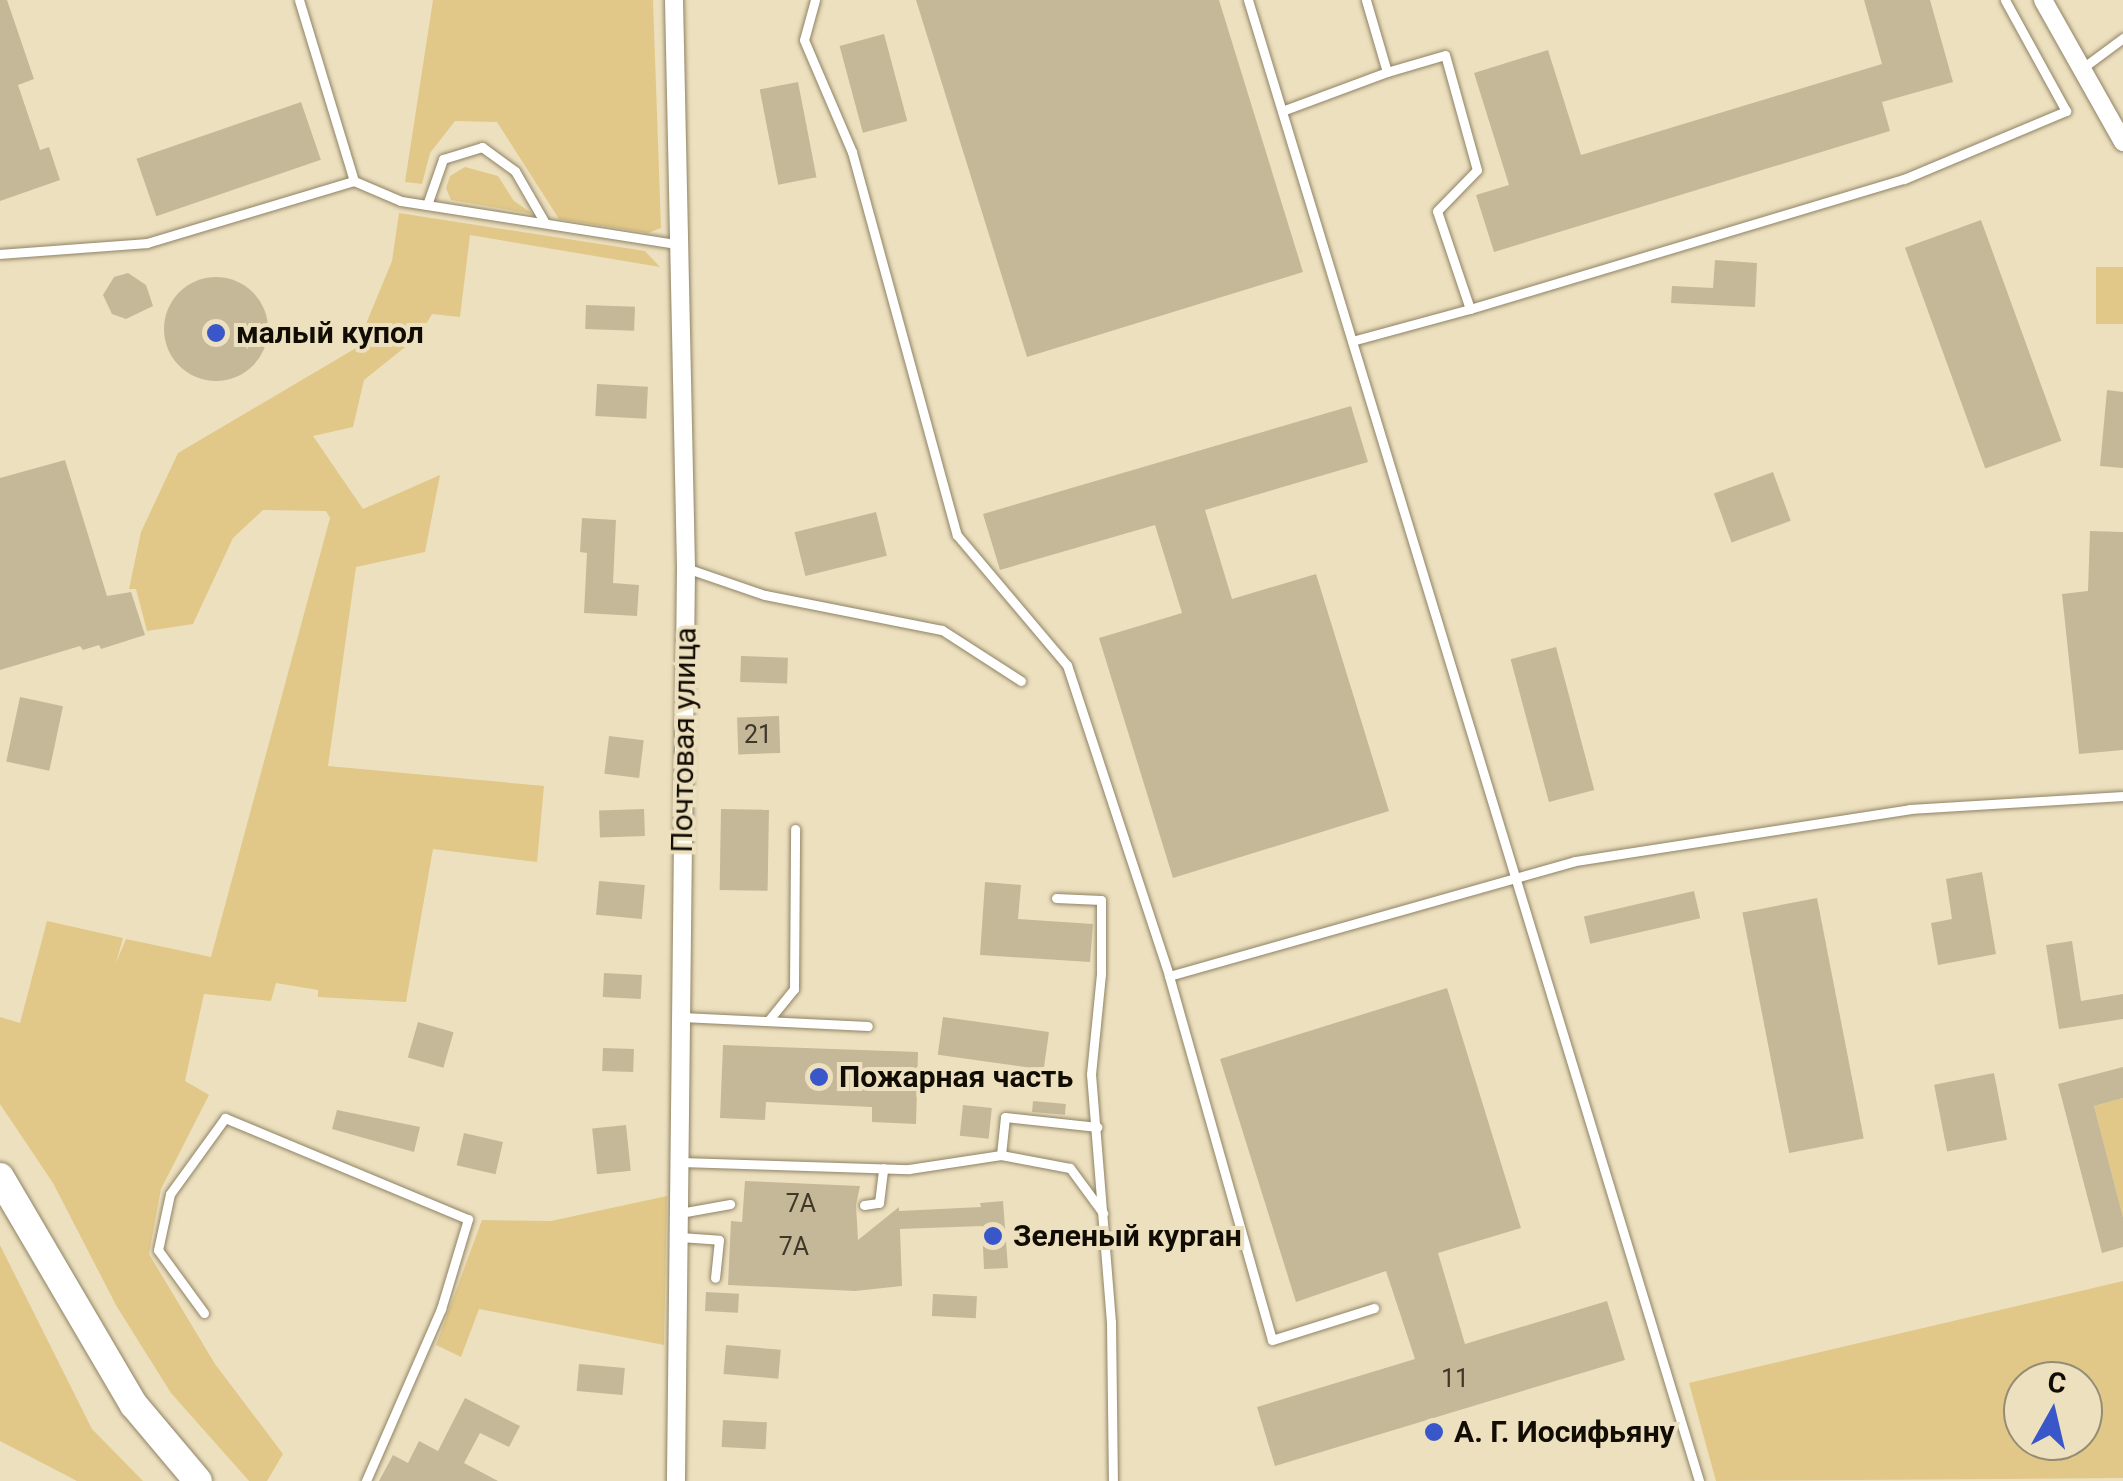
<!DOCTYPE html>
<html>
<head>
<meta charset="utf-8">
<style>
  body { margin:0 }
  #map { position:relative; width:2123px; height:1481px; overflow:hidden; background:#ede0bf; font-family:Roboto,sans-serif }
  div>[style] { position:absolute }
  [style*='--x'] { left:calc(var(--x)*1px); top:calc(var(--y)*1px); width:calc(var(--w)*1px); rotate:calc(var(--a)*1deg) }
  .green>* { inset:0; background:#e1c889; transform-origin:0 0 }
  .building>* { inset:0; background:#c5b899; transform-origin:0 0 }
  .round { border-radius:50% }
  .roads { filter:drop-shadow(0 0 2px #8f8365) drop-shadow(0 0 2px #8f8365) }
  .lane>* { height:9px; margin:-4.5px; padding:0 4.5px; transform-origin:4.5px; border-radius:4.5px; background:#fff }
  .street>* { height:18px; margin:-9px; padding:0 9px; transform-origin:9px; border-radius:9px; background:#fff }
  .primary>* { height:28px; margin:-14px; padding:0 14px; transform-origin:14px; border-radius:14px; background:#fff }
  .dots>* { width:28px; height:28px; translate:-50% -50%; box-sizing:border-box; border:5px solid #ede0bf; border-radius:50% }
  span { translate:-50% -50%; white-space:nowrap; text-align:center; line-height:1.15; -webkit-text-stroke:8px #ede0bf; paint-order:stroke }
  .number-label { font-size:25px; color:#3f3829 }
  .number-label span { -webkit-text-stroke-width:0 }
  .poi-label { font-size:30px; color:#120d04; font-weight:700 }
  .left { translate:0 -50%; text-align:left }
  .street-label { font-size:30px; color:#120d04 }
  .north { position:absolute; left:2003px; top:1361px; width:100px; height:100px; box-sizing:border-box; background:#ede0bf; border:2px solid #958c74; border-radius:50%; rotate:8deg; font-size:28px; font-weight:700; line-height:40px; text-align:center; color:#120d04 }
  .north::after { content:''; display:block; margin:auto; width:35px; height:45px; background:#3a57c9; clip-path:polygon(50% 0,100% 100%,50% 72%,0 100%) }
</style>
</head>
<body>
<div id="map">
  <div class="green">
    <i style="clip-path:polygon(433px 0,653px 0,661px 228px,648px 233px,559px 219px,497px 122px,455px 121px,430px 153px,422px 184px,405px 182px)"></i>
    <i style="clip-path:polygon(465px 167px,498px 176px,514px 201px,533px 214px,451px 200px,446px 188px,450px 176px)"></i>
    <i style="clip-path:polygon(399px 213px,645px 251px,660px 267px,470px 235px,460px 317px,432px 314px,419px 336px,364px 380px,353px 427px,313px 436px,363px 509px,440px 475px,425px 552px,356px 567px,328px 766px,544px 786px,537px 862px,433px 849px,406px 1002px,318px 997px,318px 990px,276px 983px,271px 1001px,204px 994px,185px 1081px,209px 1095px,161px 1189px,149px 1254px,215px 1364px,283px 1454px,267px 1481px,249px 1481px,171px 1393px,117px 1307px,53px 1183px,0 1104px,0 1017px,20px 1023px,47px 921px,123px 938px,116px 963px,126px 939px,211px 957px,330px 518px,326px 511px,263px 510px,233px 538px,193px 624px,147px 631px,136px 589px,129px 589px,141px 532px,178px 453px,356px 348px,392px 261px)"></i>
    <i style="left:2123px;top:267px;width:57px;height:27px;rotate:90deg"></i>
    <i style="clip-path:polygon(2123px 1098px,2123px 1217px,2094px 1106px)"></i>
    <i style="clip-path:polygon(667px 1196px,664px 1345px,479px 1309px,461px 1357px,436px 1345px,482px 1220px,551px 1221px)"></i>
    <i style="clip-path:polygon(0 1245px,92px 1429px,143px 1481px,77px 1481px,0 1441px)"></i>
    <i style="clip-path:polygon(evenodd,2123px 1281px,2123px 1478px,1716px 1481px,1689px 1383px,2123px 1281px,2083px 1381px,2083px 1441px,2023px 1441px,2023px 1381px,2083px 1381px)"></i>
  </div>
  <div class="building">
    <i style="clip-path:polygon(0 0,7px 0,34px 79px,18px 85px,40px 150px,49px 147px,60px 180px,0 201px)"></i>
    <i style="clip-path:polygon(916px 0,1219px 0,1303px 272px,1027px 357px)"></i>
    <i style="clip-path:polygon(1864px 0,1930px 0,1953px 82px,1882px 102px,1890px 131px,1494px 252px,1476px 195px,1509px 185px,1474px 73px,1548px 50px,1581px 155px,1882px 64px)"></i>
    <i style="left:884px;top:34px;width:90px;height:46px;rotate:75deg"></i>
    <i style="left:798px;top:82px;width:97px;height:39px;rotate:79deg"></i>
    <i style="left:301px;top:102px;width:61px;height:174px;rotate:71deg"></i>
    <i style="left:1981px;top:220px;width:235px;height:81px;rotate:70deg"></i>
    <i style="clip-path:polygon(1715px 260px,1757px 263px,1755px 307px,1671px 303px,1672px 286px,1713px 288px)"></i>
    <i style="clip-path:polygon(128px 273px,146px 285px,153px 306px,126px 319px,112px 314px,103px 295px,114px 277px)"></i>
    <i class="round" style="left:164px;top:277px;width:104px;height:104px"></i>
    <i style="left:586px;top:305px;width:49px;height:24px;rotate:2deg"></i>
    <i style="left:597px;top:384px;width:51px;height:32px;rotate:3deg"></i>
    <i style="clip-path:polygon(2107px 390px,2123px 392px,2123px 468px,2100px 466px)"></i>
    <i style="clip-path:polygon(1351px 406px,1368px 462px,1205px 510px,1232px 599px,1316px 574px,1389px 811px,1173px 878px,1099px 638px,1182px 613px,1155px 525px,1000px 570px,983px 514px)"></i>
    <i style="clip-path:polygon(65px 460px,107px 596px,131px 592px,145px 635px,101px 649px,99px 645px,83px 650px,80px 646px,0 670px,0 478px)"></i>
    <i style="left:1773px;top:472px;width:52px;height:63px;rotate:70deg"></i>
    <i style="left:876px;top:512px;width:45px;height:84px;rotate:76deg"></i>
    <i style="clip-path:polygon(582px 518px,616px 520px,613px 583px,639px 585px,637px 616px,584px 613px,587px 553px,580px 552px)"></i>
    <i style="clip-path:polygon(2090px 531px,2123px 532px,2123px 750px,2079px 754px,2062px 594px,2088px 591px)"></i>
    <i style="left:1556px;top:647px;width:148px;height:47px;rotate:75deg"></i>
    <i style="left:741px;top:656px;width:47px;height:26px;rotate:2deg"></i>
    <i style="left:20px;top:697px;width:44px;height:66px;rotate:12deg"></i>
    <i style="left:779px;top:716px;width:37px;height:42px;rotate:88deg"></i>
    <i style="left:609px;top:736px;width:35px;height:38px;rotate:7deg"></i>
    <i style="left:644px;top:809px;width:27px;height:45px;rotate:88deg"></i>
    <i style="left:721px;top:809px;width:48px;height:81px;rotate:1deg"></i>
    <i style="clip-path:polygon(1982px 872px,1996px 954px,1938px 965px,1931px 923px,1952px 919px,1946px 879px)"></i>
    <i style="left:599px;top:881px;width:46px;height:34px;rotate:5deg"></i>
    <i style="clip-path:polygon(985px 882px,1021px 885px,1018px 919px,1093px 924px,1090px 962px,980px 955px)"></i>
    <i style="left:1694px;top:891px;width:28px;height:113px;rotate:77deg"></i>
    <i style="left:1817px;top:898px;width:245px;height:76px;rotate:79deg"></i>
    <i style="clip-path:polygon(2072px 941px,2081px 1001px,2123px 994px,2123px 1019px,2059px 1029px,2046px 945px)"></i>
    <i style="left:604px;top:973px;width:38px;height:24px;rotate:3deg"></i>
    <i style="clip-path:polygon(1447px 988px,1521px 1228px,1438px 1253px,1465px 1344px,1607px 1301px,1625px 1360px,1275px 1466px,1257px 1407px,1415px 1359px,1386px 1271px,1296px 1302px,1220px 1059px)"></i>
    <i style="left:943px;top:1017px;width:107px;height:38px;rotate:8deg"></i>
    <i style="left:418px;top:1022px;width:37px;height:37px;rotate:16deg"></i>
    <i style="clip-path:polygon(723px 1045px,918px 1052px,916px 1124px,872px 1122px,872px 1107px,766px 1102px,765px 1120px,720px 1118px)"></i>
    <i style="left:603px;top:1048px;width:31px;height:23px;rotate:2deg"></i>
    <i style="clip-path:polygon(2123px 1067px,2123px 1098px,2094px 1106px,2123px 1217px,2123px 1247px,2102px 1253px,2058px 1084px)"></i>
    <i style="left:1994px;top:1073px;width:68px;height:61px;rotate:79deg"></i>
    <i style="left:1033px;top:1101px;width:33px;height:11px;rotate:5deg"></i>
    <i style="left:963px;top:1105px;width:29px;height:31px;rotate:6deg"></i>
    <i style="clip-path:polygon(337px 1110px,420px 1127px,414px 1152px,332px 1129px)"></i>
    <i style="left:626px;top:1125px;width:46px;height:34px;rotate:84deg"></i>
    <i style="left:464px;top:1133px;width:40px;height:33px;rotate:13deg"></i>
    <i style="clip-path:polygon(745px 1181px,860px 1186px,856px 1205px,858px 1240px,899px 1207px,899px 1211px,981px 1207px,980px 1203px,1003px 1201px,1008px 1268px,984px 1269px,982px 1226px,900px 1229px,902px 1286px,855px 1291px,728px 1285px,731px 1221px,742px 1222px)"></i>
    <i style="left:706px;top:1292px;width:33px;height:19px;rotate:3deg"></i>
    <i style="left:933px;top:1294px;width:44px;height:22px;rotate:3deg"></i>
    <i style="left:726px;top:1345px;width:55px;height:29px;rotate:5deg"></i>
    <i style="left:579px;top:1364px;width:46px;height:27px;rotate:5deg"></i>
    <i style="clip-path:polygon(465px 1398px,520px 1426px,509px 1447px,480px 1433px,464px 1463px,498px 1481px,379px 1481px,393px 1455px,408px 1463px,419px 1441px,438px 1451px)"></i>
    <i style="left:723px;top:1420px;width:44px;height:27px;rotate:3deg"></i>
  </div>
  <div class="roads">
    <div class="lane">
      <i style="--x:815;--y:0;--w:41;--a:105.4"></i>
      <i style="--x:804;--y:40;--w:122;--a:66.8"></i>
      <i style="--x:852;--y:152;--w:397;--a:74.7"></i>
      <i style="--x:957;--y:535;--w:170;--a:49.8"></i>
      <i style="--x:1067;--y:665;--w:327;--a:71.8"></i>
      <i style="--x:1169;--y:976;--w:422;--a:-15.8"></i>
      <i style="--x:1575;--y:861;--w:339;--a:-8.8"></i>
      <i style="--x:1910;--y:809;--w:213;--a:-3.5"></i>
      <i style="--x:1248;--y:0;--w:1548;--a:73.06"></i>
      <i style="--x:2084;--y:67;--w:49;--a:-36.6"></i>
      <i style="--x:1282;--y:111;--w:112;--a:-20.4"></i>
      <i style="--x:1387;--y:72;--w:75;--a:-106.3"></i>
      <i style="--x:354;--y:181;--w:51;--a:23.1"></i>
      <i style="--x:401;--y:201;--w:279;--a:8.9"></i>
      <i style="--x:427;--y:205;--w:49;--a:-70.8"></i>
      <i style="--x:443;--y:159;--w:41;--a:-17.1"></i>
      <i style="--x:482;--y:147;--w:41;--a:36"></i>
      <i style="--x:515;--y:171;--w:60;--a:60"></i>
      <i style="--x:0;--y:254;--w:147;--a:-4.3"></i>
      <i style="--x:147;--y:243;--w:216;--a:-16.7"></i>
      <i style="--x:354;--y:181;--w:189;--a:-106.9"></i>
      <i style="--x:1470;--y:309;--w:453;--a:-16.7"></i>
      <i style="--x:1904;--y:179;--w:176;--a:-22.8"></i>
      <i style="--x:2066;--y:111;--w:127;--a:-118.8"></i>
      <i style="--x:1352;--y:341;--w:122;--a:-15.2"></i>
      <i style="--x:1470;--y:309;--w:103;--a:-108.6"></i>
      <i style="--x:1437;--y:211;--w:57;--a:-45.7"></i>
      <i style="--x:1477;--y:170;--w:119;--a:-105.5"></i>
      <i style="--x:1445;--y:55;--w:60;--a:163.7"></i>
      <i style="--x:686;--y:568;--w:83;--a:18.9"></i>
      <i style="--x:765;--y:595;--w:180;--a:11.2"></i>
      <i style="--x:942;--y:630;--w:94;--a:32.8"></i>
      <i style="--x:1056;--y:898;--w:45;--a:2.5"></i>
      <i style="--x:1101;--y:900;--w:74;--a:90"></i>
      <i style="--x:1101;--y:974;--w:100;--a:95.7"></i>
      <i style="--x:1091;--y:1074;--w:249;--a:85.4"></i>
      <i style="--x:1111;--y:1322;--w:159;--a:89.3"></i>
      <i style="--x:1169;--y:976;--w:378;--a:74.2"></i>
      <i style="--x:1272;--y:1340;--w:107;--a:-17.4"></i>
      <i style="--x:682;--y:1017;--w:186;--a:2.8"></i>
      <i style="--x:768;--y:1021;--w:41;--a:-50.9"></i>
      <i style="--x:794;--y:989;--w:160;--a:-89.6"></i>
      <i style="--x:1001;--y:1155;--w:38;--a:-84"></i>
      <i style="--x:1005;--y:1117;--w:93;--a:6.2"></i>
      <i style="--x:681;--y:1162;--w:228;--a:1.8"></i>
      <i style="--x:909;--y:1169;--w:93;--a:-8.7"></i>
      <i style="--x:1001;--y:1155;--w:70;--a:10.7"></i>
      <i style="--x:1070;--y:1168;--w:56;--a:53.7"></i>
      <i style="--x:864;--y:1205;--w:15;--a:-8"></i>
      <i style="--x:879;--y:1203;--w:35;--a:-83"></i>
      <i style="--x:680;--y:1213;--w:51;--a:-10.2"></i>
      <i style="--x:680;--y:1237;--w:39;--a:4"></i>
      <i style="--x:719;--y:1240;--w:38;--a:96"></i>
      <i style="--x:204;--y:1313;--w:78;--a:-126.1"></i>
      <i style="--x:158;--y:1250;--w:57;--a:-77.9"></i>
      <i style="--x:170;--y:1194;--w:94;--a:-54.1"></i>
      <i style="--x:225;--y:1118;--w:263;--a:22.6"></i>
      <i style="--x:468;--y:1219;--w:94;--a:106.7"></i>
      <i style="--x:441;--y:1309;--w:188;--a:113.6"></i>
    </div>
    <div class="street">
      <i style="--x:674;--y:0;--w:568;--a:88.79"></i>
      <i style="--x:686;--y:568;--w:913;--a:90.63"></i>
      <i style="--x:2043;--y:0;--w:163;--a:60.6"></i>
    </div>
    <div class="primary">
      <i style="--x:0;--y:1177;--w:264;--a:59.6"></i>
      <i style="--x:134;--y:1405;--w:99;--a:49.9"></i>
    </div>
  </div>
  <div class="dots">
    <i style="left:216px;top:333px;background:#3a57c9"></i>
    <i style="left:819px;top:1077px;background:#3a57c9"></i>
    <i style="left:993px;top:1236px;background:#3a57c9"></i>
    <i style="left:1434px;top:1432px;background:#3a57c9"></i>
  </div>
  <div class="number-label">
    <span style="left:758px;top:735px">21</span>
    <span style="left:801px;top:1204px">7А</span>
    <span style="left:794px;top:1247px">7А</span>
    <span style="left:1455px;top:1379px">11</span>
  </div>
  <div class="poi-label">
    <span class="left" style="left:236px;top:333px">малый купол</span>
    <span class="left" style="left:839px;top:1077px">Пожарная часть</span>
    <span class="left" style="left:1013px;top:1236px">Зеленый курган</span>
    <span class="left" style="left:1454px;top:1432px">А. Г. Иосифьяну</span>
  </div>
  <div class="street-label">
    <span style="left:684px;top:740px;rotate:-89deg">Почтовая улица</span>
  </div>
  <div class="north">С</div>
</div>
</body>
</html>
